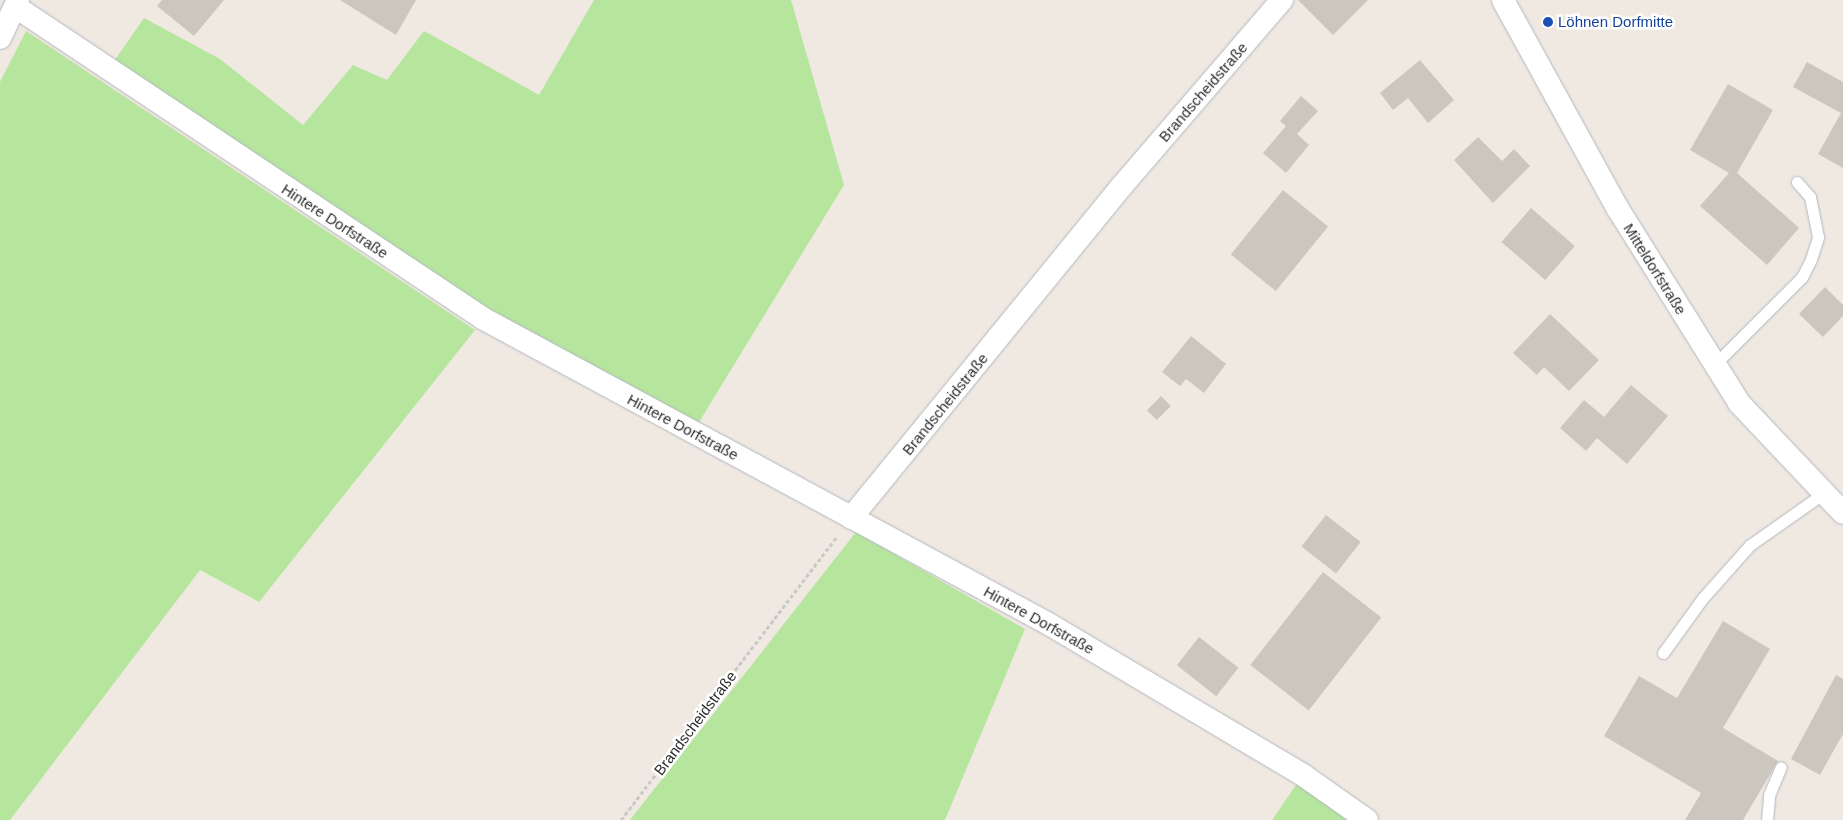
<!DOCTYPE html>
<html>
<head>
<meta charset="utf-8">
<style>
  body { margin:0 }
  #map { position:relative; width:1843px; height:820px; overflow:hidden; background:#efe9e1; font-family:Helvetica,sans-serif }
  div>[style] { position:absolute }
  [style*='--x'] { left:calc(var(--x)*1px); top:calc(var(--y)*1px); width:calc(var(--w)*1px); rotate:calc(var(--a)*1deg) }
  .green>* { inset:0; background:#b6e59e }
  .building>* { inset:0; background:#cbc7bf; transform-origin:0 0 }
  .path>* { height:3px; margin-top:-1.5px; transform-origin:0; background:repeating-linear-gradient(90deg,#c9c9c9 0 4px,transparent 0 6.5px) }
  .roads { filter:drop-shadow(0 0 1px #b4b7c1) drop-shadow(0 0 1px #b4b7c1) }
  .lane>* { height:11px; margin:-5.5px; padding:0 5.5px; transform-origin:5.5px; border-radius:5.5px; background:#fff }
  .street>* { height:22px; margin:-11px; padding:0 11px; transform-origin:11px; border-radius:11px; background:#fff }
  .dots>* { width:14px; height:14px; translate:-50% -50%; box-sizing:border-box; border:2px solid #fff; border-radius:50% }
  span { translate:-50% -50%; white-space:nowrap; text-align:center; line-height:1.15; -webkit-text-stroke:5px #fff; paint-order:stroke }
  .transit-label { font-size:15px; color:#164399 }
  .left { translate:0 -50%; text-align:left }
  .street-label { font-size:15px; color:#2e2e2e }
</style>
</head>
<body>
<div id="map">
  <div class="green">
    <i style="clip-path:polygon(594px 0,791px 0,844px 185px,696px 427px,503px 324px,108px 70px,144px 18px,220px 59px,303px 125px,353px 65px,387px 80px,424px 31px,539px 95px)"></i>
    <i style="clip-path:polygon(26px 31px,475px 330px,259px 602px,200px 570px,10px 820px,0 820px,0 82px)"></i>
    <i style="clip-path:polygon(856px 532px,1025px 629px,945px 820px,630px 820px)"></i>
    <i style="clip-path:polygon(1303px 775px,1367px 820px,1272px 820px)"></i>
  </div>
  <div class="building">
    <i style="clip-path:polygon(162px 0,224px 0,194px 36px,157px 6px)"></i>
    <i style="clip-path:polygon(340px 0,416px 0,396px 35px)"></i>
    <i style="clip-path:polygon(1298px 0,1368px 0,1333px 35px)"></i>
    <i style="clip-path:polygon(1420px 60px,1454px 100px,1428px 123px,1408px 98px,1393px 110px,1380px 93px)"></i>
    <i style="clip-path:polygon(1807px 62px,1843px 82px,1843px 168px,1818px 154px,1841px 113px,1793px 87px)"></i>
    <i style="clip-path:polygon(1728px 84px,1773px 110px,1737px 173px,1799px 228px,1767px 265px,1700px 206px,1729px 173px,1690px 150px)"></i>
    <i style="clip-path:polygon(1301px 96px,1318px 111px,1297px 134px,1309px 145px,1286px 173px,1263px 153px,1286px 126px,1280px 121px)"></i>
    <i style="clip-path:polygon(1478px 137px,1502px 161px,1514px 149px,1530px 166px,1493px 203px,1454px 160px)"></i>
    <i style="left:1283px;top:190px;width:58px;height:83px;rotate:39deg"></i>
    <i style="left:1531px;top:208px;width:58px;height:45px;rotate:41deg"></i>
    <i style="clip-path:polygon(1825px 287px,1843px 305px,1843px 316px,1823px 337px,1799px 314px)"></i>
    <i style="clip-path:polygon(1550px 314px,1599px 360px,1569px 391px,1544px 367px,1537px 375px,1513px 353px)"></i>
    <i style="clip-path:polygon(1191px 336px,1226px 364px,1204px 393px,1186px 379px,1180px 386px,1162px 372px)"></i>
    <i style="clip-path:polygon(1631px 385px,1668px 416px,1627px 464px,1597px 438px,1586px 451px,1560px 428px,1584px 400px,1604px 417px)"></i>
    <i style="left:1161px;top:396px;width:14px;height:20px;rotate:45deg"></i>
    <i style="left:1326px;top:515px;width:44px;height:40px;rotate:38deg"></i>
    <i style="left:1323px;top:572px;width:74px;height:118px;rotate:38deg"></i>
    <i style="clip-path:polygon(1723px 621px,1770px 649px,1723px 728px,1778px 761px,1743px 820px,1685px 820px,1701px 793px,1604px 736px,1639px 676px,1677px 698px)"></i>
    <i style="left:1199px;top:637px;width:50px;height:36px;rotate:38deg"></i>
    <i style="clip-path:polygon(1836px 675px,1843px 679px,1843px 734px,1820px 775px,1791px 759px)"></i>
  </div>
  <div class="path">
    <i style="--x:621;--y:820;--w:355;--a:-52.7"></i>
  </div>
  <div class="roads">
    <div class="lane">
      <i style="--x:1715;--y:364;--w:123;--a:-45"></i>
      <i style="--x:1802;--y:277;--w:20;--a:-63"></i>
      <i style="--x:1811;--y:259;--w:23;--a:-72"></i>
      <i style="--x:1818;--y:237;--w:41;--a:-101.3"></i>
      <i style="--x:1810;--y:197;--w:20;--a:-131"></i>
      <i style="--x:1663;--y:653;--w:67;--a:-54.2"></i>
      <i style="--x:1702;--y:599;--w:72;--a:-48.4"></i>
      <i style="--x:1750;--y:545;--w:90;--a:-35.1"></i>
      <i style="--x:1767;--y:820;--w:25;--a:-85"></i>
      <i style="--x:1769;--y:795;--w:30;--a:-67"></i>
    </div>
    <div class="street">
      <i style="--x:1503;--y:0;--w:239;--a:61.2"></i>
      <i style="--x:1618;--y:209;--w:229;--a:58"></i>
      <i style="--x:1739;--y:403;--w:151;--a:46.6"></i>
      <i style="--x:16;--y:7;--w:562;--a:33.69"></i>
      <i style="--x:484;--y:319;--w:640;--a:28.37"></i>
      <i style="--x:1047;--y:623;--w:298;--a:30.7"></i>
      <i style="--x:1303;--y:775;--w:78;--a:35.1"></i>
      <i style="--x:0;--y:38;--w:42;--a:-64.7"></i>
      <i style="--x:851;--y:518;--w:427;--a:-50.8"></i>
      <i style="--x:1121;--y:187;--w:247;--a:-49.3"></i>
    </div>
  </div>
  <div class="dots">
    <i style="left:1548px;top:22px;background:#1a4fb4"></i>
  </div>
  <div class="transit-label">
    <span class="left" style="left:1558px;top:22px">Löhnen Dorfmitte</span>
  </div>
  <div class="street-label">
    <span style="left:1203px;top:92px;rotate:-49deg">Brandscheidstraße</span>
    <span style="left:335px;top:221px;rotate:33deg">Hintere Dorfstraße</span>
    <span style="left:1655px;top:269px;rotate:58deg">Mitteldorfstraße</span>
    <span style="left:945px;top:404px;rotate:-51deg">Brandscheidstraße</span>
    <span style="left:683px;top:427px;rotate:28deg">Hintere Dorfstraße</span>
    <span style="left:1039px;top:620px;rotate:29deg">Hintere Dorfstraße</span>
    <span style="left:695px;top:723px;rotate:-53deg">Brandscheidstraße</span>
  </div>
</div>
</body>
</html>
